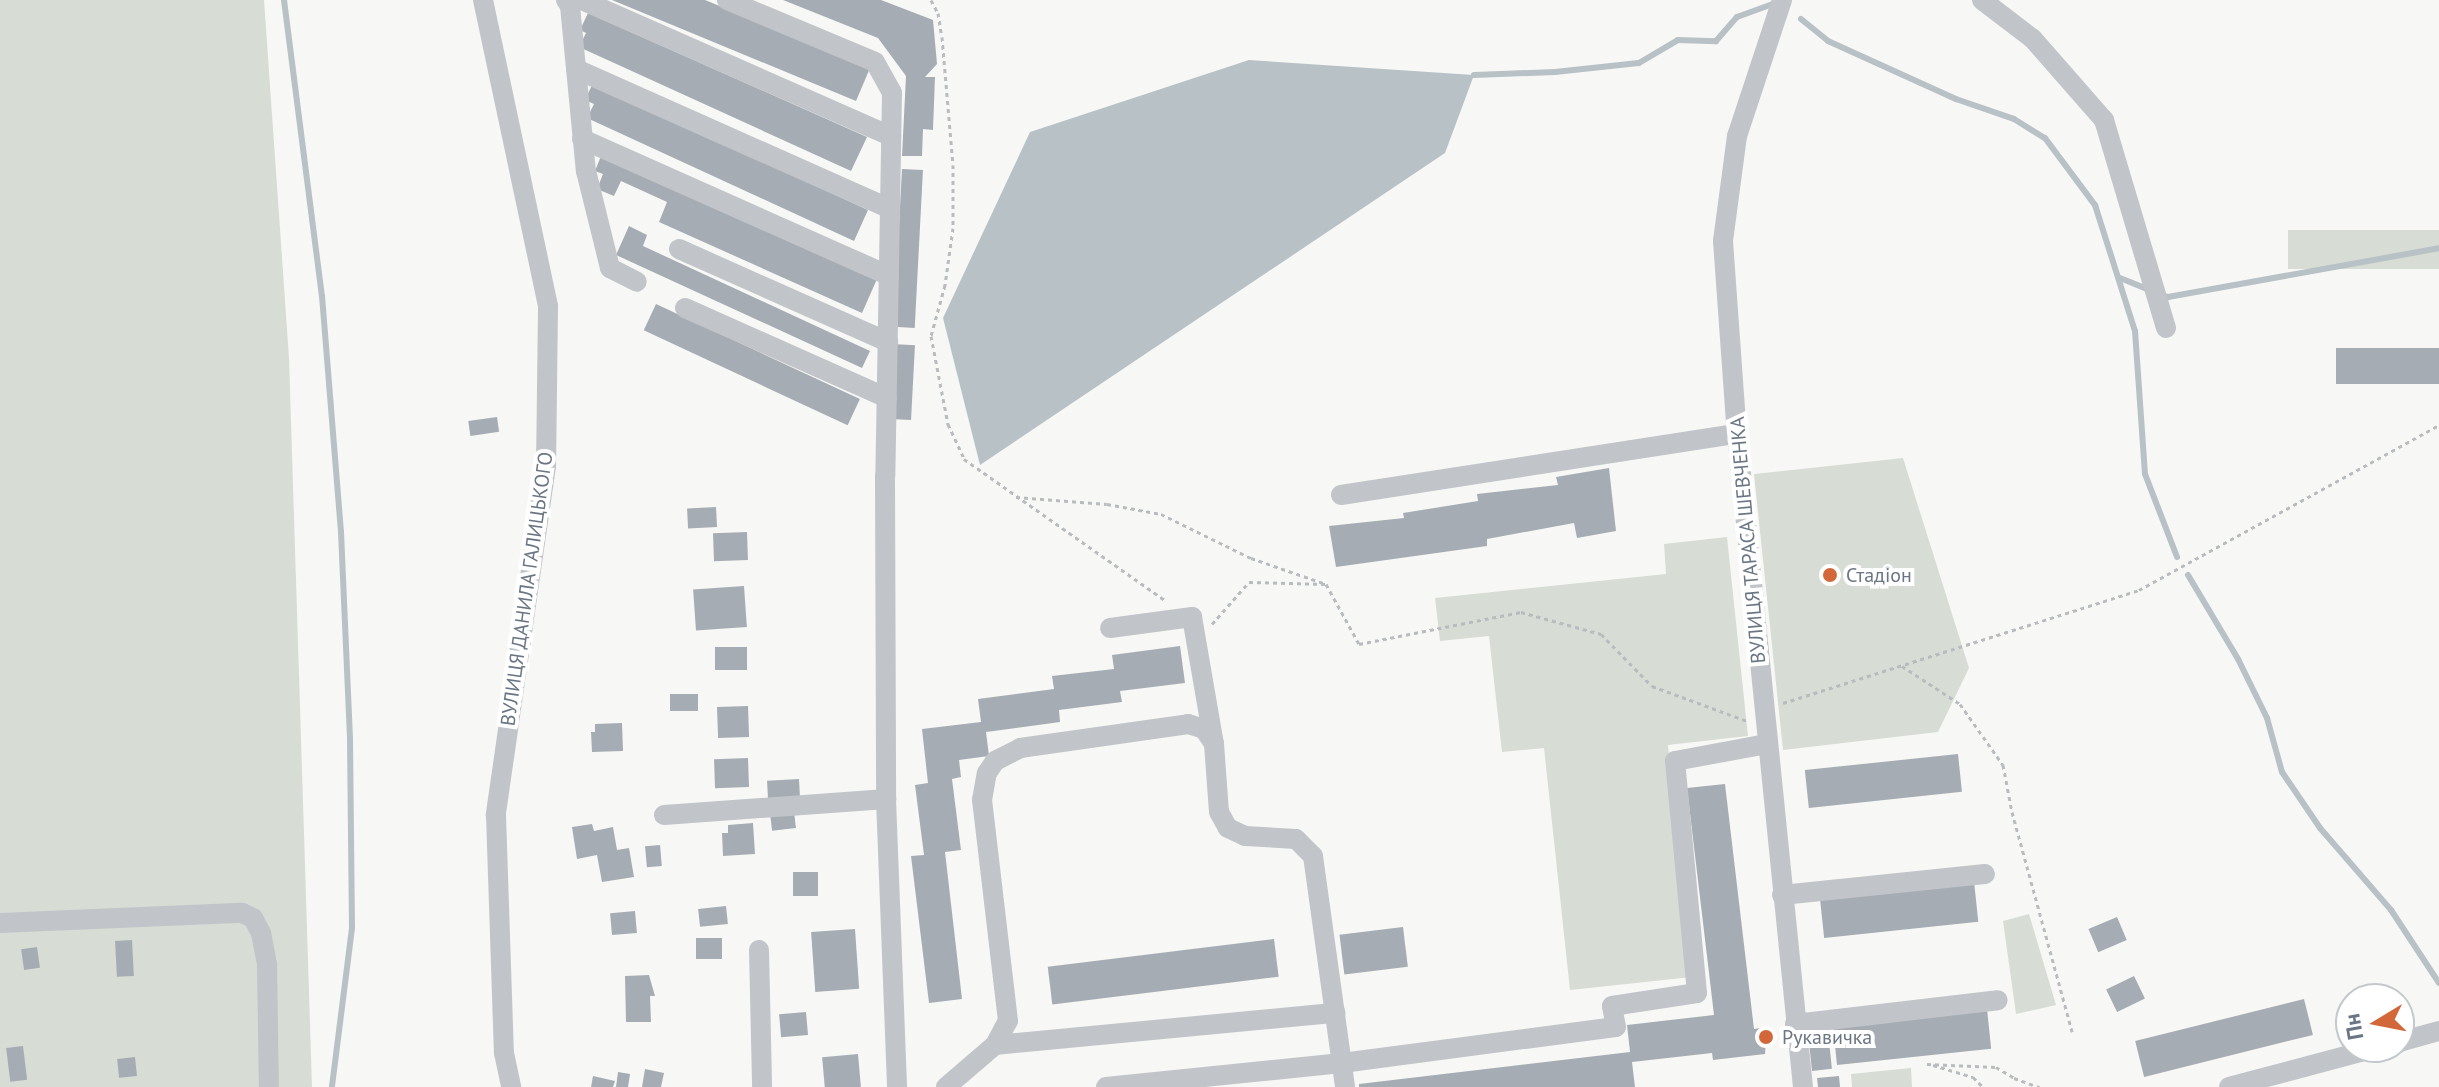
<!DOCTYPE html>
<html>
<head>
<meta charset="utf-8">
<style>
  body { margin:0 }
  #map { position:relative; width:2439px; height:1087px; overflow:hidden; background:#f7f8f5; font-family:"PT Sans",sans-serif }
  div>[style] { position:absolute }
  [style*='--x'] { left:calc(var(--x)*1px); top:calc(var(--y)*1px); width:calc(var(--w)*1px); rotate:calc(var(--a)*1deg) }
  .green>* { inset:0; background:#d7dcd5; transform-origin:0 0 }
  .water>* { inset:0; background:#b8c1c6 }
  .stream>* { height:6px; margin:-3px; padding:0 3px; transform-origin:3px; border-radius:3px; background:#b8c1c6 }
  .building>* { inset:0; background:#a6acb3; transform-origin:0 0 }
  .path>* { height:3px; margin-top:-1.5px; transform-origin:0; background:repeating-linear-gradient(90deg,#b9bcbe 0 4px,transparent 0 8px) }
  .minor>* { height:20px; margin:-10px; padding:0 10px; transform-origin:10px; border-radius:10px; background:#c1c4c8 }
  .dots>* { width:22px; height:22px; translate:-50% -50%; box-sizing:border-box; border:4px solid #fff; border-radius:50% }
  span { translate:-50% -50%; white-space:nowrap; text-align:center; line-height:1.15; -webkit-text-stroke:8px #fff; paint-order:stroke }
  .street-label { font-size:20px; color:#6a7683 }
  .poi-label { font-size:20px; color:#6a7683 }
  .left { translate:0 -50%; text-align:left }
  .north { position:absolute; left:2335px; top:983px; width:80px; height:80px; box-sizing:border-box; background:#fff; border:2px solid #c3c8cd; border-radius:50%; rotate:260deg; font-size:22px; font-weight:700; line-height:32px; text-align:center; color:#6a7683 }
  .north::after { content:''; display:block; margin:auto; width:28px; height:36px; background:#d2683a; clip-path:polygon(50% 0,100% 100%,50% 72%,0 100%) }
</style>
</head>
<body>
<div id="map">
  <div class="green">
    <i style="clip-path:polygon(0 0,264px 0,289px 358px,312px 1087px,0 1087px)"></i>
    <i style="left:2439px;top:230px;width:39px;height:151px;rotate:90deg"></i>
    <i style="clip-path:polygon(1903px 458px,1969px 668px,1938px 732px,1783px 750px,1754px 474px)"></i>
    <i style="clip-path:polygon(1727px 537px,1748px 736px,1668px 745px,1692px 977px,1570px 990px,1544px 748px,1502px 752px,1489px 636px,1440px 641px,1435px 598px,1666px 574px,1664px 544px)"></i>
    <i style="clip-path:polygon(2029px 914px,2056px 1005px,2016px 1014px,2003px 921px)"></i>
    <i style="clip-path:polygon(1911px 1068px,1912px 1087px,1852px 1087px,1851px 1074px)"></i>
  </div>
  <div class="water">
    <i style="clip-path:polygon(1249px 60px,1474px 75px,1445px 153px,980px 465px,943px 318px,1030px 132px)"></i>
  </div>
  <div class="stream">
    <i style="--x:284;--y:0;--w:298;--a:82.7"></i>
    <i style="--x:322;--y:296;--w:237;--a:85.4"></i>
    <i style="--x:341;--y:532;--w:207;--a:87.5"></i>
    <i style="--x:350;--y:739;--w:189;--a:89.4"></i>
    <i style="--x:352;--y:928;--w:160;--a:97.2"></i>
    <i style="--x:1801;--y:19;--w:35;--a:39"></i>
    <i style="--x:1828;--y:41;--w:141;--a:24.4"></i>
    <i style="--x:1956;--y:99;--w:61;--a:19"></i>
    <i style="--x:2014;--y:119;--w:36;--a:32"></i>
    <i style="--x:2045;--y:138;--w:84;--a:53.3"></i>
    <i style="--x:2095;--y:205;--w:132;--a:72.4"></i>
    <i style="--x:2135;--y:331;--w:143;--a:86"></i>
    <i style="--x:2145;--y:474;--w:89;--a:68.9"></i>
    <i style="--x:1474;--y:75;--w:81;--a:-2.1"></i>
    <i style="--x:1555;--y:72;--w:84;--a:-6.1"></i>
    <i style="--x:1639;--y:63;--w:45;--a:-30.5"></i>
    <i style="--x:1678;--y:40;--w:38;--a:2"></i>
    <i style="--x:1716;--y:41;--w:32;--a:-49"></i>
    <i style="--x:1737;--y:17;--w:38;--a:-20"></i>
    <i style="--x:2120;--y:278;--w:31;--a:22"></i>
    <i style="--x:2160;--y:294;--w:9;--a:21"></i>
    <i style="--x:2168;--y:297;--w:275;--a:-10.2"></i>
    <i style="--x:2188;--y:575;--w:98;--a:59.2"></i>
    <i style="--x:2238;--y:659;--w:66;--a:63.8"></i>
    <i style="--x:2267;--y:718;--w:56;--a:74.5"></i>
    <i style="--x:2282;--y:772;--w:68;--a:55.8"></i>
    <i style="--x:2320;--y:828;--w:108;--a:49.1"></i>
    <i style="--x:2391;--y:910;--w:87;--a:56.7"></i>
  </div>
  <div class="building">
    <i style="clip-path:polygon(612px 0,705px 0,870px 68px,856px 101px)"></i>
    <i style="clip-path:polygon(783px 0,881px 0,933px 20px,937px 64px,925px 77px,935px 77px,933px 130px,923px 129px,922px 156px,902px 156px,906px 76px,878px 38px)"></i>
    <i style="clip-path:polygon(588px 13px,867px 137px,851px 171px,579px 47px,586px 33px,580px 30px)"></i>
    <i style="clip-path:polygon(593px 83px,868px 210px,854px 241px,587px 118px,594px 104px,585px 100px)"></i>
    <i style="clip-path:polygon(601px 156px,877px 279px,862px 313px,659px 222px,667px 202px,621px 181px,614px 196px,597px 189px,603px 174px,595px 171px)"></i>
    <i style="left:902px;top:169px;width:21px;height:158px;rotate:3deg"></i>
    <i style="clip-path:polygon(629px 226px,647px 235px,643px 246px,870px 351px,862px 368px,616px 255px)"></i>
    <i style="left:656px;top:304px;width:225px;height:29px;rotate:25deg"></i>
    <i style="left:893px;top:344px;width:22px;height:75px;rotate:3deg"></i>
    <i style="left:2439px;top:348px;width:36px;height:103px;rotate:90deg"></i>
    <i style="left:497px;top:417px;width:15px;height:29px;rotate:82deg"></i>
    <i style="clip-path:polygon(1609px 468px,1616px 531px,1577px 538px,1574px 523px,1487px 539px,1487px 546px,1336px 567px,1329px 526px,1404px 518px,1403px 513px,1478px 501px,1477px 494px,1558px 485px,1556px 477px)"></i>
    <i style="left:716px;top:507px;width:20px;height:29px;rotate:87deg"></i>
    <i style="left:747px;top:532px;width:28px;height:34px;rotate:88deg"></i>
    <i style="left:744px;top:586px;width:41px;height:51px;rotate:86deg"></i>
    <i style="clip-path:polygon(1180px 646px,1185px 683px,1120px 691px,1122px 702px,1059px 710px,1060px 722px,986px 732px,989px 756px,959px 760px,961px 777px,952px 779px,961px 850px,945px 852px,962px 999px,929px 1003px,911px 856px,924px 855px,915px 785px,928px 783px,922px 729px,981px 722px,978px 699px,1054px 689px,1052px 676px,1114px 669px,1112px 655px)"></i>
    <i style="left:747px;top:647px;width:23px;height:32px;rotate:90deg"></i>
    <i style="left:698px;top:694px;width:17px;height:28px;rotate:90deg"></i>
    <i style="left:748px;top:706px;width:31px;height:31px;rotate:88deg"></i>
    <i style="clip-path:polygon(622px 723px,623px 751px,592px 752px,591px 732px,595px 732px,595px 724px)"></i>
    <i style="left:1958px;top:754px;width:38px;height:154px;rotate:84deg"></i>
    <i style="left:748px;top:758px;width:29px;height:34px;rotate:88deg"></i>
    <i style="left:799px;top:779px;width:21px;height:32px;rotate:87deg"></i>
    <i style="clip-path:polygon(1725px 784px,1754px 1029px,1767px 1027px,1765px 1054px,1713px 1060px,1712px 1053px,1632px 1062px,1635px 1087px,1359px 1087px,1359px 1084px,1630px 1052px,1627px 1025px,1714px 1015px,1687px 788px)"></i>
    <i style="left:794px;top:812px;width:16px;height:24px;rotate:83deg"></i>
    <i style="clip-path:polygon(753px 823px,755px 854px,723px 856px,722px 833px,728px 833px,728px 825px)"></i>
    <i style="clip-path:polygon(592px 824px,594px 831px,613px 827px,617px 850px,629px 848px,634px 877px,602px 882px,597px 855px,577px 859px,572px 827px)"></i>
    <i style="left:660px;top:845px;width:21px;height:15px;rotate:85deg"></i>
    <i style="left:793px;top:872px;width:25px;height:24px"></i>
    <i style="left:1974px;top:881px;width:41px;height:155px;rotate:84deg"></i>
    <i style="left:726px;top:906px;width:18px;height:28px;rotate:84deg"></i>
    <i style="left:635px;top:911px;width:22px;height:25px;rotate:85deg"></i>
    <i style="left:2117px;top:917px;width:25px;height:31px;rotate:67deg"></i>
    <i style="left:1403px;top:927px;width:40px;height:64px;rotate:83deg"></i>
    <i style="left:855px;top:929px;width:60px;height:44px;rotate:86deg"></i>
    <i style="left:722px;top:938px;width:21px;height:26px;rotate:90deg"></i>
    <i style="left:1274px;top:939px;width:38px;height:228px;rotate:83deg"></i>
    <i style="left:132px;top:940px;width:36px;height:17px;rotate:87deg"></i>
    <i style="left:37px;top:947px;width:21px;height:16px;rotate:82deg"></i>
    <i style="clip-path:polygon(649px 975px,655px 996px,650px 996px,651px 1022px,626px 1022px,625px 976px)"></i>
    <i style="left:2134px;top:976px;width:25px;height:31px;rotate:64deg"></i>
    <i style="left:2304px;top:999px;width:37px;height:174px;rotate:76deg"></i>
    <i style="left:1987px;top:1009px;width:40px;height:155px;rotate:84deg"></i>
    <i style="left:806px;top:1012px;width:23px;height:27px;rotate:85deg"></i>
    <i style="left:1829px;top:1041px;width:28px;height:20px;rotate:84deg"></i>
    <i style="left:23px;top:1046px;width:34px;height:17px;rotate:83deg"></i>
    <i style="left:858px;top:1054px;width:33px;height:36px;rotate:85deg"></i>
    <i style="left:135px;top:1057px;width:19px;height:18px;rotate:84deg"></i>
    <i style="clip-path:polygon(645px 1069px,664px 1073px,661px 1087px,642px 1087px)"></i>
    <i style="clip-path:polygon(618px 1072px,630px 1074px,628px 1087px,616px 1087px)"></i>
    <i style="clip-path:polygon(593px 1076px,615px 1081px,613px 1087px,591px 1087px)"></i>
    <i style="clip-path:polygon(1839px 1076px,1840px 1087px,1818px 1087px,1817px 1078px)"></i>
  </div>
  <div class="path">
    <i style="--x:931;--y:0;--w:15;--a:62"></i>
    <i style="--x:938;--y:13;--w:24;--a:81"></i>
    <i style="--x:942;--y:37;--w:128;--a:85.1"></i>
    <i style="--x:953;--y:165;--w:63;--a:90"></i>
    <i style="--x:953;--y:228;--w:58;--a:98"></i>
    <i style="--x:945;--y:285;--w:53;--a:105.4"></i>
    <i style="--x:931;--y:336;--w:90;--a:79.1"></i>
    <i style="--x:948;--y:424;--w:38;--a:65"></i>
    <i style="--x:964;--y:459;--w:247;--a:35.1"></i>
    <i style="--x:1016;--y:497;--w:91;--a:4.4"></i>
    <i style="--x:1107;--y:504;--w:55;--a:10.5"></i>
    <i style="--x:1161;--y:514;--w:100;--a:26.1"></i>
    <i style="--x:1251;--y:558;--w:79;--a:19.1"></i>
    <i style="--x:1326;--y:584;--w:68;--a:61.2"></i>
    <i style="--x:1359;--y:644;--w:165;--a:-11.2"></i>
    <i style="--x:1521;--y:612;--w:83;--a:15.4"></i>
    <i style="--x:1601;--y:634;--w:73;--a:45.6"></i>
    <i style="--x:1652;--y:686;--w:101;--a:20.2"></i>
    <i style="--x:1212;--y:624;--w:56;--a:-48.6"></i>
    <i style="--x:1249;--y:582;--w:77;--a:1.5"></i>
    <i style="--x:1902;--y:666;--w:69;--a:33.2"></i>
    <i style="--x:1960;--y:704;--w:75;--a:54.8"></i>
    <i style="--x:2003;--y:765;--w:48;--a:79.2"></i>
    <i style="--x:2012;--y:812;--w:228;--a:74.7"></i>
    <i style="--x:1783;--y:703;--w:374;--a:-17.6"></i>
    <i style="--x:2139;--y:590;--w:342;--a:-28.8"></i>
    <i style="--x:1927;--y:1064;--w:69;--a:2.5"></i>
    <i style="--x:1996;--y:1067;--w:21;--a:31"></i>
    <i style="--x:2014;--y:1078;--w:27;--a:20"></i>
    <i style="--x:1933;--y:1065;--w:42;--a:16.7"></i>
    <i style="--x:1973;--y:1077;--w:14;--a:45"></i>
  </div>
  <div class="minor">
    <i style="--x:483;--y:0;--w:313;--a:78"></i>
    <i style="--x:548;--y:306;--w:160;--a:90.7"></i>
    <i style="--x:546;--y:466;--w:353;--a:98.2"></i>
    <i style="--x:496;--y:815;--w:238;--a:88.1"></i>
    <i style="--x:504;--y:1053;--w:35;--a:78"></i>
    <i style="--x:566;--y:0;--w:7;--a:56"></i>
    <i style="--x:570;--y:6;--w:166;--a:84.5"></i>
    <i style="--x:586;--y:171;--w:100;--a:76.1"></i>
    <i style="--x:610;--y:268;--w:30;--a:27"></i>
    <i style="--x:582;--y:0;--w:338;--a:23.8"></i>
    <i style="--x:727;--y:0;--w:160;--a:22.7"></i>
    <i style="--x:875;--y:62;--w:35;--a:61"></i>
    <i style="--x:892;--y:93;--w:383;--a:91"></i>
    <i style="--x:885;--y:476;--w:323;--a:89.8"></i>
    <i style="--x:886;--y:799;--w:288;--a:87.8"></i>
    <i style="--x:1782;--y:0;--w:143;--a:108.3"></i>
    <i style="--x:1737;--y:136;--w:106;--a:97.6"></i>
    <i style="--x:1723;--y:241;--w:194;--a:85.9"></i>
    <i style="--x:1737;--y:434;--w:656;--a:84.23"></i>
    <i style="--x:1982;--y:0;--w:64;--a:37.4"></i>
    <i style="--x:2033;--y:39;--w:108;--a:48.8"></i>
    <i style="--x:2104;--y:120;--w:217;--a:73.4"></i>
    <i style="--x:576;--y:69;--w:344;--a:24"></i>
    <i style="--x:582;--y:139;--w:336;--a:24"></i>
    <i style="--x:679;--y:249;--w:229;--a:24"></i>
    <i style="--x:685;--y:308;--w:221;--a:24"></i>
    <i style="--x:1341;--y:495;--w:401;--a:-8.8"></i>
    <i style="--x:1110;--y:628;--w:83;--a:-7.6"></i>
    <i style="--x:1192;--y:617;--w:129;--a:80.2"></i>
    <i style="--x:664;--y:815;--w:223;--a:-4.1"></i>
    <i style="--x:1782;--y:895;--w:204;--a:-5.9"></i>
    <i style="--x:0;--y:923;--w:242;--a:-2.4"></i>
    <i style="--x:242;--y:913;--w:12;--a:24"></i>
    <i style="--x:253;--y:918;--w:17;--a:62"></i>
    <i style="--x:261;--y:933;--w:33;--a:79"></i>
    <i style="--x:267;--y:965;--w:122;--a:89.1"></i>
    <i style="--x:759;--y:950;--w:137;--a:88.7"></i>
    <i style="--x:1795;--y:1024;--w:204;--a:-6.7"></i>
    <i style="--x:2399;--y:1042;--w:41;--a:-15.4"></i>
    <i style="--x:995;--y:1045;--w:342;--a:-5.4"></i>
    <i style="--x:946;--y:1087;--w:65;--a:-40.6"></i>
    <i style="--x:995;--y:1045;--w:27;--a:-62"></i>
    <i style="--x:1008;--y:1021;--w:223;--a:-96.7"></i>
    <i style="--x:982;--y:800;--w:27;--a:-80"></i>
    <i style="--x:987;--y:773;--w:14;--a:-56"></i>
    <i style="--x:995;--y:761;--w:28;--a:-27"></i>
    <i style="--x:1020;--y:748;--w:170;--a:-8.1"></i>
    <i style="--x:1188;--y:724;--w:17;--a:17"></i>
    <i style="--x:1204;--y:729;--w:18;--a:56"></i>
    <i style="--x:1214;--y:744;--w:68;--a:85.8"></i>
    <i style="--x:1219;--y:812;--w:18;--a:61"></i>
    <i style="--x:1228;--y:828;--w:19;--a:25"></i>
    <i style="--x:1245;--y:836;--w:51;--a:3.4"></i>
    <i style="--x:1296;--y:839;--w:24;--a:45"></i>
    <i style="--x:1313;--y:856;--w:233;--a:82.1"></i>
    <i style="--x:1106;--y:1087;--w:237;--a:-5.8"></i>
    <i style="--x:1342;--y:1063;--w:276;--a:-7.5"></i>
    <i style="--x:1616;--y:1027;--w:21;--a:-101"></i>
    <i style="--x:1612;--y:1006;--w:86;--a:-8.7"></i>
    <i style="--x:1697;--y:993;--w:233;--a:-95.4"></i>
    <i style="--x:1675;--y:761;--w:94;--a:-10.5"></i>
    <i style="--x:2229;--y:1087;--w:155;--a:-14.9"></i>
  </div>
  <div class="dots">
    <i style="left:1830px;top:575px;background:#d2683a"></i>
    <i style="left:1766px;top:1037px;background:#d2683a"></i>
  </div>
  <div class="street-label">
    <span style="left:1748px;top:540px;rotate:-95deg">ВУЛИЦЯ ТАРАСА ШЕВЧЕНКА</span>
    <span style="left:527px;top:589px;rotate:-82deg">ВУЛИЦЯ ДАНИЛА ГАЛИЦЬКОГО</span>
  </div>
  <div class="poi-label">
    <span class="left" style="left:1846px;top:575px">Стадіон</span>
    <span class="left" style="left:1782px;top:1037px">Рукавичка</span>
  </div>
  <div class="north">Пн</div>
</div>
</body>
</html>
